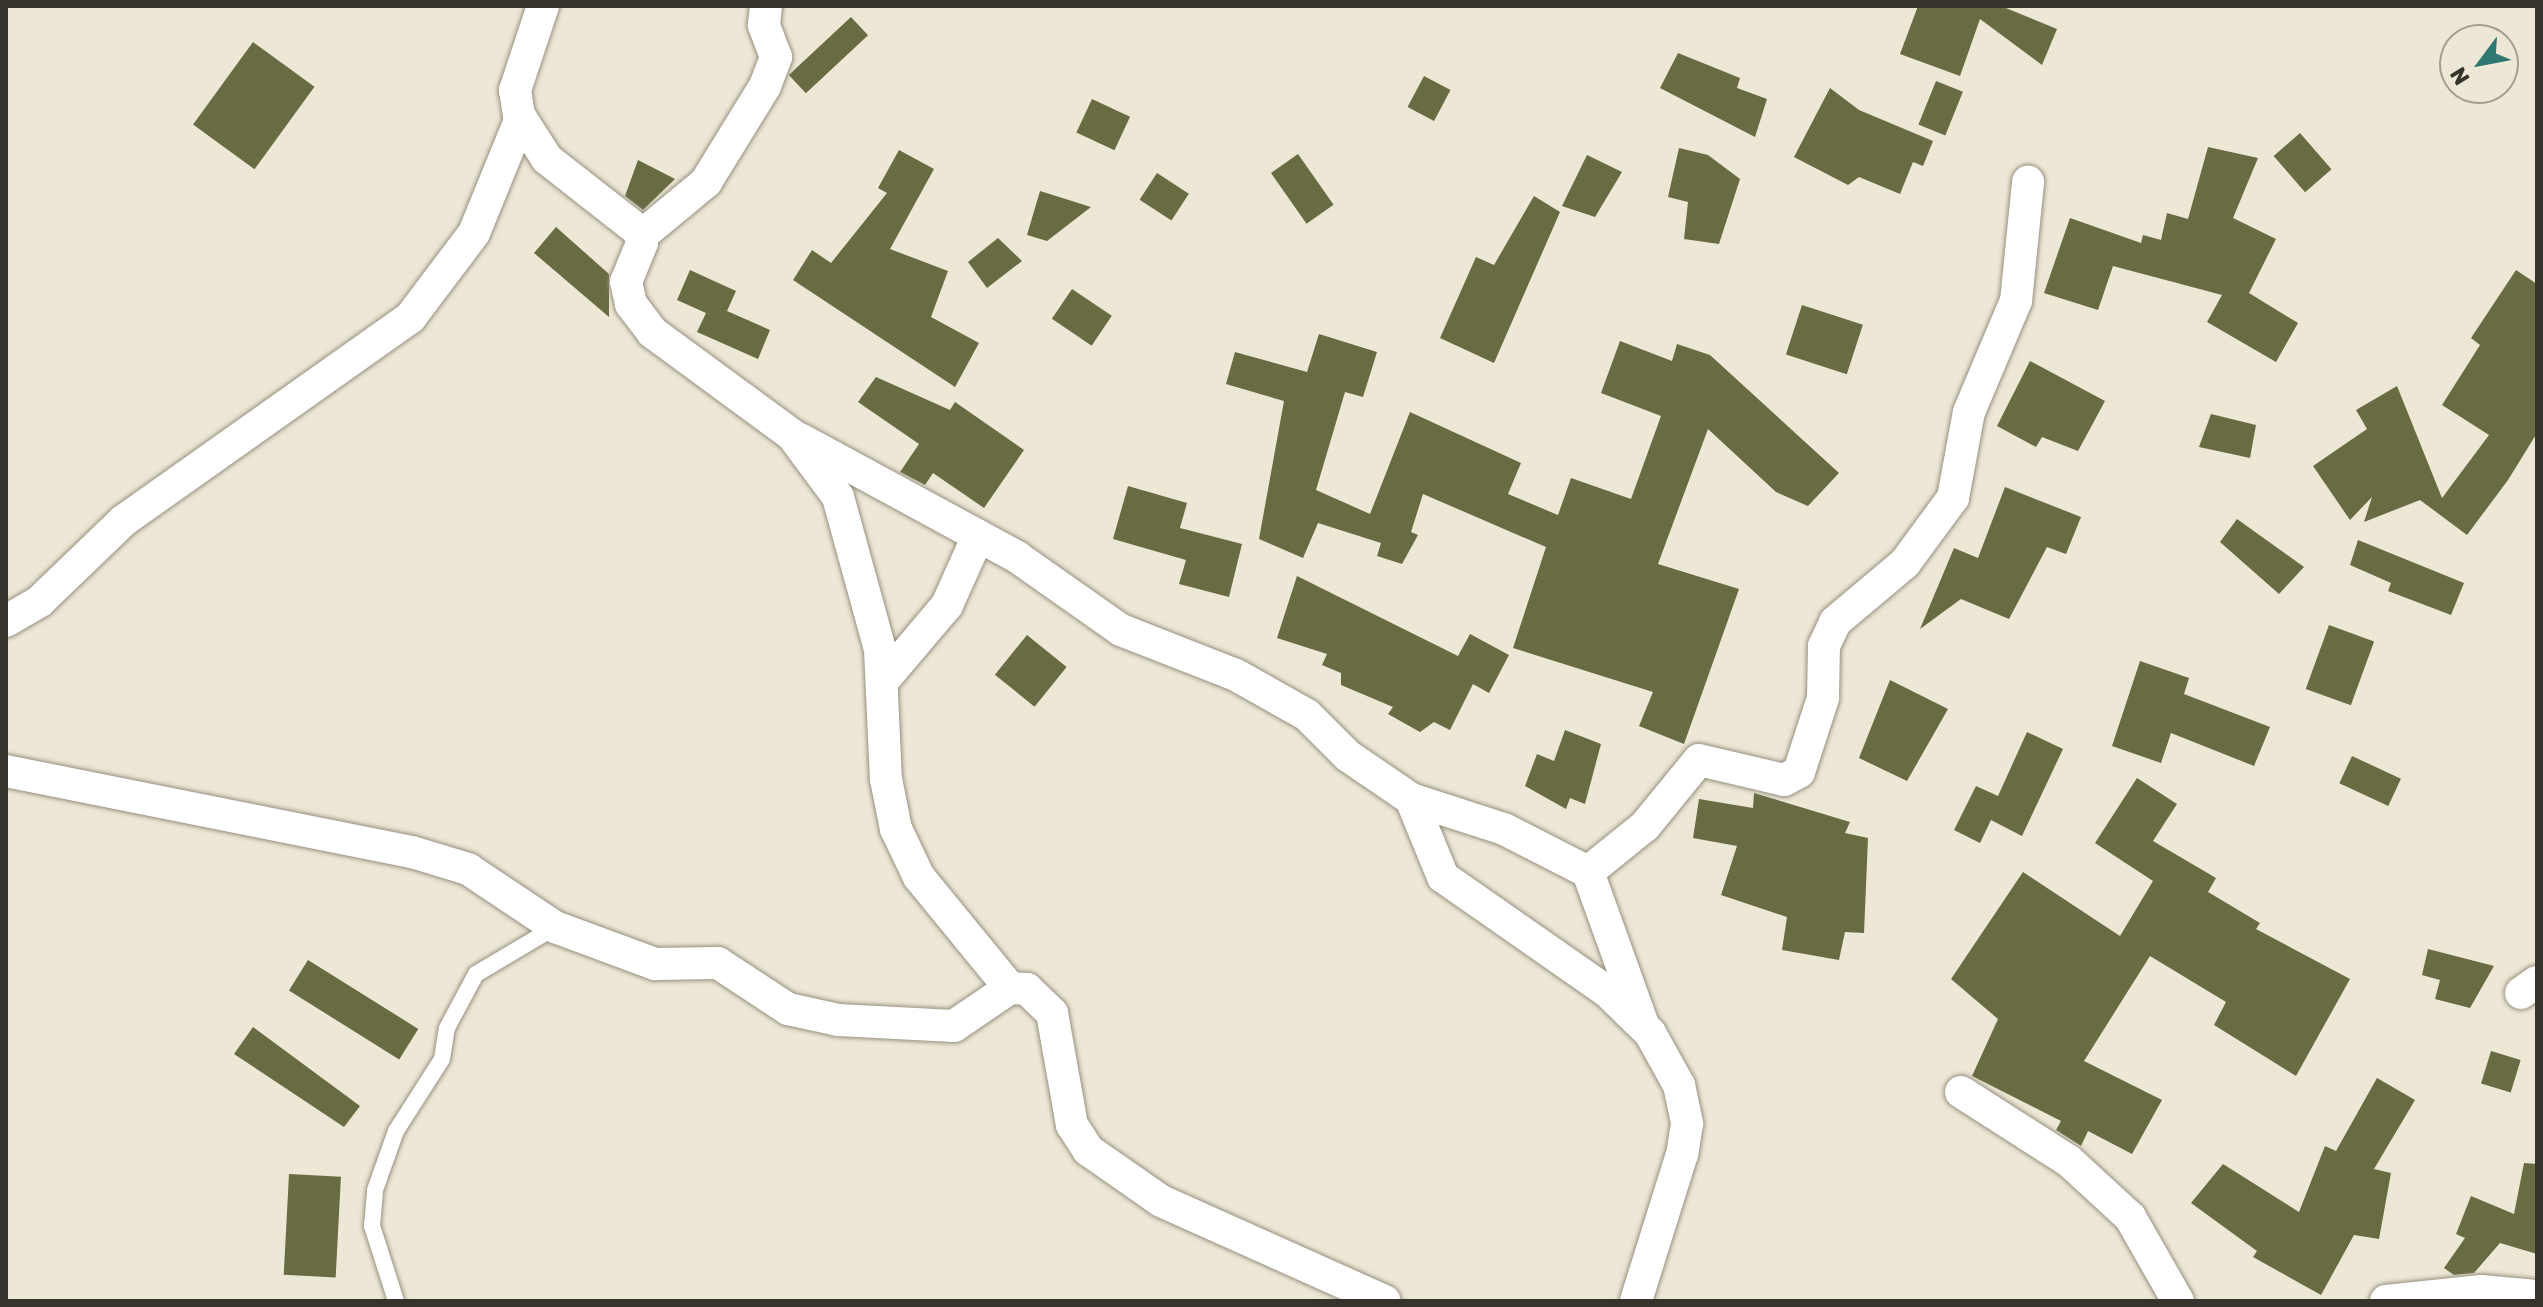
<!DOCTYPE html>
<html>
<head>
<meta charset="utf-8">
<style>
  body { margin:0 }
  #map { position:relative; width:2543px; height:1307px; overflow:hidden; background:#ede7d5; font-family:Rubik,sans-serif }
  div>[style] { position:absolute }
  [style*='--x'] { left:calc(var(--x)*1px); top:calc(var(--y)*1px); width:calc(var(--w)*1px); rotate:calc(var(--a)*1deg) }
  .building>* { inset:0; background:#696b42; transform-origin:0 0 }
  .roads { filter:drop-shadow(0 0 2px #969080) drop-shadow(0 0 2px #969080) }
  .service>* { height:16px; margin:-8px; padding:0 8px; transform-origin:8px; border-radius:8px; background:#fff }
  .minor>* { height:32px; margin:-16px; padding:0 16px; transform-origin:16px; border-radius:16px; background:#fff }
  span { translate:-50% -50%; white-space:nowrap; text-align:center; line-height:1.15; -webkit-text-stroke:8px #ede7d5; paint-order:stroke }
  .frame { position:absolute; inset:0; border:8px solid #36332d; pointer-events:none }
  .north { position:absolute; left:2439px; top:24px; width:80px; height:80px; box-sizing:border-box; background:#ede7d5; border:2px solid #a49f92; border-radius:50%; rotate:238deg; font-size:22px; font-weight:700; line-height:32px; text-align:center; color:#36332d }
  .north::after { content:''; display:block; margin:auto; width:28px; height:36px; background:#2f7771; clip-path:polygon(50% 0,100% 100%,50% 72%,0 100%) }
</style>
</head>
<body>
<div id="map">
  <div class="building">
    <i style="clip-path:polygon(1918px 6px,2001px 6px,2057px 29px,2042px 65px,1980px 19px,1960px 76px,1900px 54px)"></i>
    <i style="left:851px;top:17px;width:25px;height:85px;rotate:47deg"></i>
    <i style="left:253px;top:42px;width:76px;height:102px;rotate:36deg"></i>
    <i style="clip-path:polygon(1678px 53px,1740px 78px,1737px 88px,1767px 99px,1755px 137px,1660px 88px)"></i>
    <i style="left:1424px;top:76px;width:30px;height:35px;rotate:28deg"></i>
    <i style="left:1936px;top:81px;width:29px;height:47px;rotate:22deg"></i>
    <i style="clip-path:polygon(1830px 88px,1859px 110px,1933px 141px,1923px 166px,1913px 162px,1900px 194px,1859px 177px,1848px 185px,1794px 157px)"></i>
    <i style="left:1092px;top:99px;width:42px;height:37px;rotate:25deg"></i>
    <i style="left:2300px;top:133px;width:48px;height:35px;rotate:49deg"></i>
    <i style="clip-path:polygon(2208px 147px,2258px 158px,2233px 218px,2276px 239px,2249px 293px,2298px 323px,2276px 362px,2207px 322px,2222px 295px,2113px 266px,2098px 310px,2044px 293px,2070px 218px,2141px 243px,2143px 235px,2161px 240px,2167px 213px,2188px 219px)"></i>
    <i style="clip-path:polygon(1679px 148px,1708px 155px,1740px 179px,1719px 244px,1684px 239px,1688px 202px,1668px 197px)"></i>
    <i style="clip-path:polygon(899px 150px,934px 169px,890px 249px,948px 271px,931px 317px,979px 343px,955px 387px,793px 280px,812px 250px,831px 263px,887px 193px,878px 188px)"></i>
    <i style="left:1298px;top:154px;width:62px;height:33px;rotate:55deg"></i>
    <i style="clip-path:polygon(1587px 155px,1622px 172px,1595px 217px,1562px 206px)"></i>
    <i style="clip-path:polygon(638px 160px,675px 179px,643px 210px,625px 196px)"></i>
    <i style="left:1157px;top:173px;width:38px;height:32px;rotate:33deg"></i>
    <i style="clip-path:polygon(1040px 191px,1091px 207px,1047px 241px,1027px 235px)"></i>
    <i style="clip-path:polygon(1534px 196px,1560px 212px,1494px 363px,1440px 338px,1476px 257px,1494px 265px)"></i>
    <i style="clip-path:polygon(556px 227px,609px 274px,609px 317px,534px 253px)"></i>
    <i style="clip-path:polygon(998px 238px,1022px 261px,987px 288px,968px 262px)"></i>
    <i style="clip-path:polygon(690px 270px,736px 291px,727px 311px,770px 330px,758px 359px,697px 332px,706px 313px,677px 300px)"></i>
    <i style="clip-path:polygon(2516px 270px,2537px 284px,2537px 433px,2508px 480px,2467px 535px,2420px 500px,2364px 522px,2372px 497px,2350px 520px,2313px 466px,2367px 429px,2356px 410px,2397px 386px,2442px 498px,2489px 435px,2442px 405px,2480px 345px,2471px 338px)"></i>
    <i style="left:1072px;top:289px;width:48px;height:36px;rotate:34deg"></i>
    <i style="left:1802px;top:305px;width:64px;height:52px;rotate:18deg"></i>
    <i style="clip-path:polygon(1319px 334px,1377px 352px,1363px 397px,1345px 392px,1316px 490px,1370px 514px,1410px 412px,1521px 463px,1508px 494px,1558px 515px,1571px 478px,1631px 499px,1661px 416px,1601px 393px,1620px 341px,1672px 361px,1677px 344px,1710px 355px,1839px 473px,1808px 506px,1776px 492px,1708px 429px,1658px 564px,1739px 589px,1684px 744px,1639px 726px,1653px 692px,1513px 648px,1546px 547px,1423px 494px,1411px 532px,1418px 535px,1402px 564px,1377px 556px,1381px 543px,1318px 523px,1303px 558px,1259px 539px,1284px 401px,1226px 384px,1235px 352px,1307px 372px)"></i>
    <i style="clip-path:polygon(2030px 361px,2105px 401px,2078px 451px,2042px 437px,2036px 447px,1997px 426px)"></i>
    <i style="clip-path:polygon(876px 377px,950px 410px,955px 402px,1024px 450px,984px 508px,933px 473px,925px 485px,900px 472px,919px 444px,858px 402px)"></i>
    <i style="clip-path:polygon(2211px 414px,2256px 425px,2250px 458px,2199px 447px)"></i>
    <i style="clip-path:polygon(1128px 486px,1187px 503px,1180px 528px,1242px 544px,1229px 597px,1179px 584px,1186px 560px,1113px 539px)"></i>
    <i style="clip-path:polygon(2005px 487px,2081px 517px,2066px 554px,2047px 547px,2009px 619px,1961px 599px,1920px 629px,1954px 548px,1978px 558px)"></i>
    <i style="clip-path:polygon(2237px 519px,2304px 567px,2279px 594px,2220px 542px)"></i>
    <i style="clip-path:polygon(2358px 540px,2464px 583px,2451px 615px,2388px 591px,2391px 583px,2350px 565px)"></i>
    <i style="clip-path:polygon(1297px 576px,1458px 656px,1470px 634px,1509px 655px,1489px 693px,1473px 684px,1450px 730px,1434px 722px,1420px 732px,1388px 714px,1393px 707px,1341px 685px,1341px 673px,1322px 665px,1327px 654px,1277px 638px)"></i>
    <i style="left:2329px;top:625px;width:48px;height:68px;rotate:20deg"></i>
    <i style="left:1027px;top:635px;width:51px;height:51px;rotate:39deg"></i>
    <i style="clip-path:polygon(2140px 661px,2189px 678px,2184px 694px,2270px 727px,2254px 766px,2171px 733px,2161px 763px,2112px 746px)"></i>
    <i style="clip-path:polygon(1890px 680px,1948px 709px,1907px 781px,1859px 758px)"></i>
    <i style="clip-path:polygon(1565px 730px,1601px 744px,1585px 804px,1570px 798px,1566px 809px,1525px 786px,1537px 754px,1554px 761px)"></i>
    <i style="clip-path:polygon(2027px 732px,2063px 749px,2022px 836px,1991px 820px,1980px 843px,1954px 830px,1976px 786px,1998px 796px)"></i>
    <i style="left:2352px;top:756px;width:54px;height:30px;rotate:25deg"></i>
    <i style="clip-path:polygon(2137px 778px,2177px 804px,2153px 841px,2216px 878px,2208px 892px,2260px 923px,2256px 929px,2350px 979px,2296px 1076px,2214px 1025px,2226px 1002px,2150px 956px,2084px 1061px,2162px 1100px,2132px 1154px,2088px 1131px,2081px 1146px,2056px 1130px,2061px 1121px,1972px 1076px,1998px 1019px,1951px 979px,2023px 872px,2120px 936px,2153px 881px,2095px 843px)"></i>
    <i style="clip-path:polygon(1754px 793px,1850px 822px,1845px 833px,1868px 838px,1864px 933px,1845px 932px,1839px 960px,1782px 950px,1787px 917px,1721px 895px,1737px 846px,1693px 838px,1699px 799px,1753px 808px)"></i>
    <i style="clip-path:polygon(2428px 949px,2494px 966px,2470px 1008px,2435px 999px,2440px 980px,2422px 975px)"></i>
    <i style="left:308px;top:960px;width:130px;height:36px;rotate:32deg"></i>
    <i style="clip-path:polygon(253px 1027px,360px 1106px,344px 1127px,234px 1054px)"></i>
    <i style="left:2491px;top:1051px;width:31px;height:34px;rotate:17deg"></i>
    <i style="clip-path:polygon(2377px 1078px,2415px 1100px,2374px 1169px,2391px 1173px,2379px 1239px,2354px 1235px,2321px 1295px,2253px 1257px,2257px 1251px,2191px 1203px,2223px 1164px,2299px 1212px,2325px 1146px,2336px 1151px)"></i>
    <i style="clip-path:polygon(2524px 1163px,2537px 1164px,2537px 1254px,2500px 1243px,2474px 1273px,2454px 1275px,2444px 1268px,2465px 1238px,2456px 1234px,2471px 1196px,2514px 1214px)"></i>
    <i style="left:289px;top:1174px;width:52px;height:101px;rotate:3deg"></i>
  </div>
  <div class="roads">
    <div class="service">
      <i style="--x:396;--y:1301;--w:79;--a:-107.7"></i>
      <i style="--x:372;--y:1226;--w:36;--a:-85"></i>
      <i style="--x:375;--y:1190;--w:63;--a:-70.4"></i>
      <i style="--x:396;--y:1131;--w:85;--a:-57.4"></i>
      <i style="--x:442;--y:1059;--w:31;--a:-81"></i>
      <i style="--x:447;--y:1028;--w:61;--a:-61.8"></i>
      <i style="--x:476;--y:974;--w:92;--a:-30.7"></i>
    </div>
    <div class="minor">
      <i style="--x:543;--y:6;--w:89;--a:108.4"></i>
      <i style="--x:515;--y:90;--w:25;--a:81"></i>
      <i style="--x:519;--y:115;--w:52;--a:57.5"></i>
      <i style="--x:547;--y:159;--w:117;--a:38"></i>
      <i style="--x:639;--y:231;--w:12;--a:76"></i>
      <i style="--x:642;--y:243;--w:42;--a:112.3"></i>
      <i style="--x:626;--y:282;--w:23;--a:77"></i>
      <i style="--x:631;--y:304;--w:35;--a:53"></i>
      <i style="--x:652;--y:332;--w:174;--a:36.3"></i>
      <i style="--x:792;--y:435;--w:77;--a:53.4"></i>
      <i style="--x:838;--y:497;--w:158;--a:74.6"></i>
      <i style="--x:880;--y:649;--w:130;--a:87.4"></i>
      <i style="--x:886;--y:779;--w:51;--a:78.7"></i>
      <i style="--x:896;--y:829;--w:53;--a:64.4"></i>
      <i style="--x:919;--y:877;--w:144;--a:50.7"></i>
      <i style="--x:641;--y:236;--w:85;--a:-39.7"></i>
      <i style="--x:706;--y:182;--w:113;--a:-58.4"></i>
      <i style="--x:765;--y:86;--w:31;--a:-69"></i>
      <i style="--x:776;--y:57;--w:34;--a:-111"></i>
      <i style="--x:764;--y:25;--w:19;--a:-84"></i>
      <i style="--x:800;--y:439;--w:247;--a:28.5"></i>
      <i style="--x:1017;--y:557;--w:127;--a:35.1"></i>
      <i style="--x:1121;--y:630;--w:123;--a:21.4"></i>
      <i style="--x:1236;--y:675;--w:81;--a:29.4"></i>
      <i style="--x:1307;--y:715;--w:58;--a:45"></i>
      <i style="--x:1348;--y:756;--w:76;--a:34.3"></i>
      <i style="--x:1411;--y:799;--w:98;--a:17.9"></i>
      <i style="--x:1504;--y:829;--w:94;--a:27.1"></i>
      <i style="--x:1588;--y:872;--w:163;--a:70.2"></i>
      <i style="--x:6;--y:621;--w:39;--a:-30"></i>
      <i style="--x:40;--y:601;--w:115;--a:-43.9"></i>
      <i style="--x:123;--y:521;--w:352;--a:-35.3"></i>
      <i style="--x:410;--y:318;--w:106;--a:-53"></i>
      <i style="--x:474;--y:233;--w:124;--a:-67.8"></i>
      <i style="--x:882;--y:682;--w:101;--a:-49.8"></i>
      <i style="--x:947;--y:605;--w:76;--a:-65.8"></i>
      <i style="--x:6;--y:771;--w:414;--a:11.3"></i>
      <i style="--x:412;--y:852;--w:59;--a:16.9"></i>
      <i style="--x:468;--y:869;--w:105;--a:33.7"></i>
      <i style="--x:555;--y:927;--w:107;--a:20.3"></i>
      <i style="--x:655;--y:964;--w:63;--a:-0.9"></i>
      <i style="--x:718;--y:963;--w:84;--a:33.3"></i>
      <i style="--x:788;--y:1009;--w:51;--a:12.4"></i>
      <i style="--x:838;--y:1020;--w:116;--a:3"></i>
      <i style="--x:954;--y:1026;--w:68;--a:-34.2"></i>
      <i style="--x:1010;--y:988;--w:17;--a:3"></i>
      <i style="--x:1027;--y:989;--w:35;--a:44"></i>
      <i style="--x:1052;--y:1013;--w:114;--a:79.9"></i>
      <i style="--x:1072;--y:1125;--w:30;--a:57"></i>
      <i style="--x:1088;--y:1150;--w:89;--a:34.9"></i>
      <i style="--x:1161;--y:1201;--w:245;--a:24.1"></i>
      <i style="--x:1411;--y:799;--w:84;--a:67.7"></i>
      <i style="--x:1443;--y:877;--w:201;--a:34.9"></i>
      <i style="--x:1608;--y:992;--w:59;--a:44.3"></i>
      <i style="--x:1650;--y:1033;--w:60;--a:60.9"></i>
      <i style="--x:1679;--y:1085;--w:40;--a:78"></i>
      <i style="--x:1687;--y:1124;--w:30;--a:99"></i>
      <i style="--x:1682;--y:1154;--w:154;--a:107.4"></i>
      <i style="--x:1588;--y:872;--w:73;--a:-38.9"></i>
      <i style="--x:1645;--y:826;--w:85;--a:-50.7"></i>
      <i style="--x:1699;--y:760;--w:87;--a:13.2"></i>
      <i style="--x:1784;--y:780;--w:17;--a:-28"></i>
      <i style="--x:1799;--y:772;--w:78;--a:-72"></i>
      <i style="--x:1823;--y:698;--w:52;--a:-88.9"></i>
      <i style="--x:1824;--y:646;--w:26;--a:-65"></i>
      <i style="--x:1835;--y:622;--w:92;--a:-40.1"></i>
      <i style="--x:1905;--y:563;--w:81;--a:-53.6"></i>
      <i style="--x:1953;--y:498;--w:87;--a:-79.5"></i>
      <i style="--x:1969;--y:412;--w:121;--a:-67.1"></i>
      <i style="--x:2016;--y:301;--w:120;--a:-84.2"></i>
      <i style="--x:2521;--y:993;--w:19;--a:-35"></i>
      <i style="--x:1961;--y:1092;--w:128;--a:32.6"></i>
      <i style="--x:2069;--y:1161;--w:83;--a:42.6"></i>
      <i style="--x:2130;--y:1217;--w:97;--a:60.3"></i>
      <i style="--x:2386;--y:1301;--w:96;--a:-6"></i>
      <i style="--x:2481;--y:1291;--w:56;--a:5.1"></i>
    </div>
  </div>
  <div class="frame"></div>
  <div class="north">N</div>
</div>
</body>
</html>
